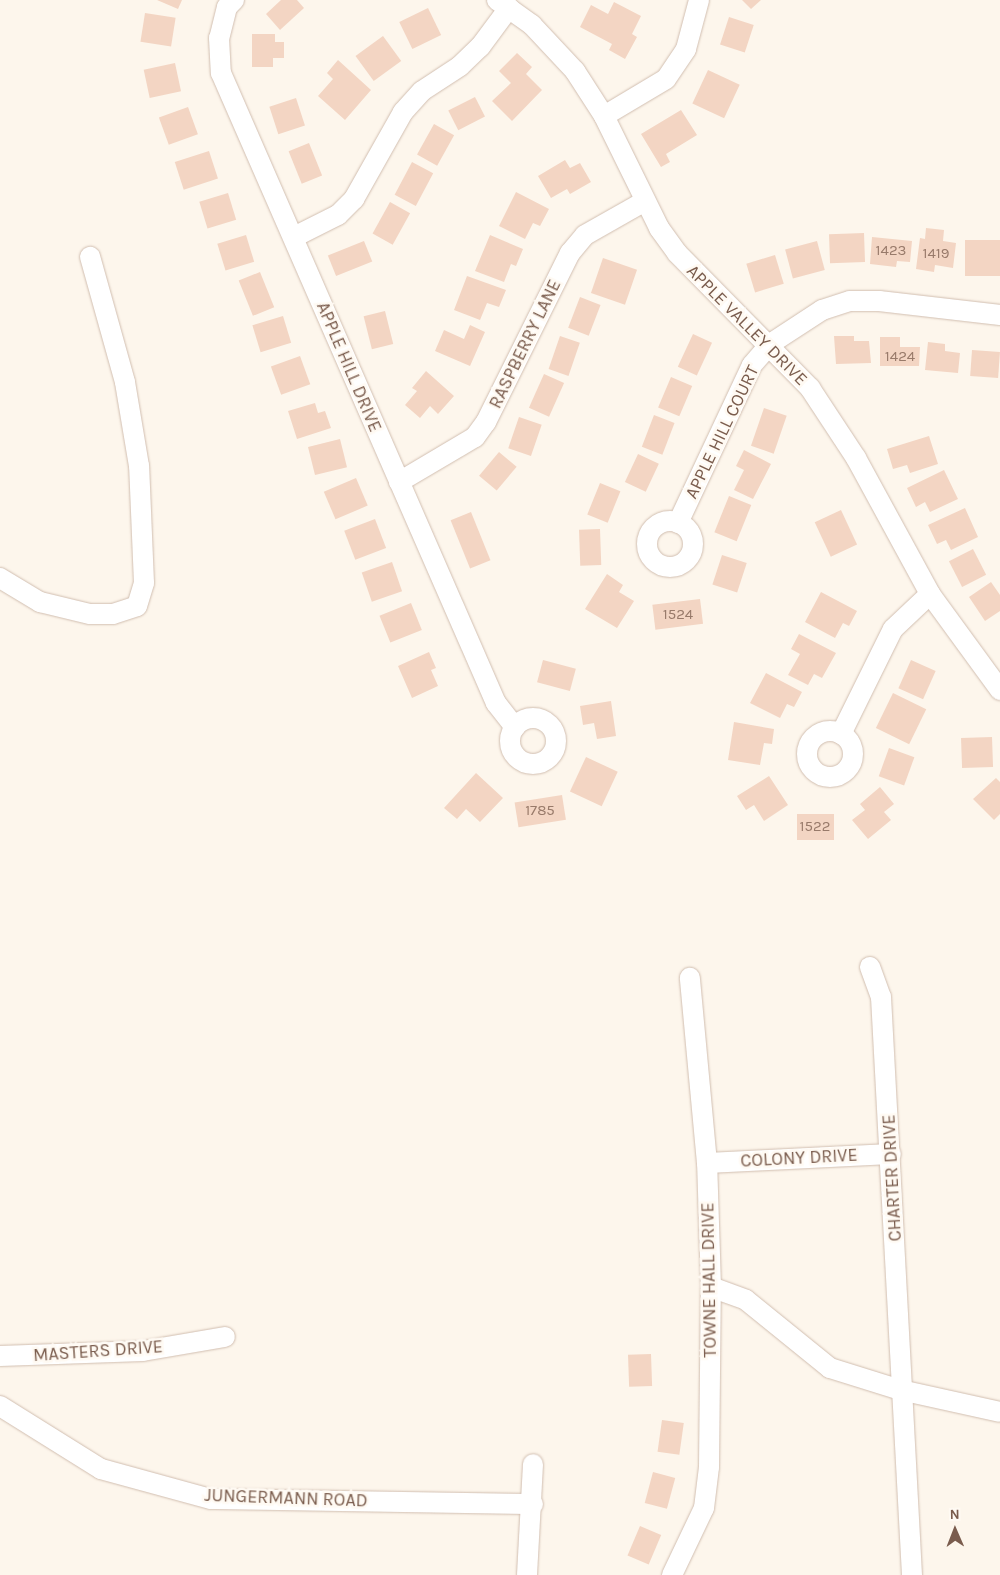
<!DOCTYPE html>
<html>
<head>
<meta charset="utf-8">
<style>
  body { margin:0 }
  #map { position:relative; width:1000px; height:1575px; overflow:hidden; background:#fdf6ec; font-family:Karla,sans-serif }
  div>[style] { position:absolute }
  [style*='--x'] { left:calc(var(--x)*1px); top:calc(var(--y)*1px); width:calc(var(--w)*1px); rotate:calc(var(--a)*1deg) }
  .building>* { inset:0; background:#f3d5c3; transform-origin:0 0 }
  .roads { filter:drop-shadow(0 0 1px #d1beb0) drop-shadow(0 0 1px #d1beb0) }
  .minor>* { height:20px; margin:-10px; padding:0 10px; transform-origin:10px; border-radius:10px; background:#fff }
  .minor>.ring { margin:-10px; padding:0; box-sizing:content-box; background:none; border:20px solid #fff; border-radius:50% }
  span { translate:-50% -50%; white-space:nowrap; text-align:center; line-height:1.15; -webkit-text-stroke:5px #fffaf3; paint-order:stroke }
  .number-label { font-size:15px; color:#987a6a }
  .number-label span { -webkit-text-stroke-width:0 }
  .street-label { font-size:18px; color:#7a5c4d }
  .north { position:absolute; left:930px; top:1505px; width:50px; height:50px; -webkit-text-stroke:4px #fffaf3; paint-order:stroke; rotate:359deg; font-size:14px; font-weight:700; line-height:20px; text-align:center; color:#7a5c4d }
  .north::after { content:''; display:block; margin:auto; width:18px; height:22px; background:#7a5c4d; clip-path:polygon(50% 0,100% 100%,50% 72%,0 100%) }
</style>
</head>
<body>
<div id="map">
  <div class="building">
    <i style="clip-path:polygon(157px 0,182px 0,178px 9px)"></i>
    <i style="clip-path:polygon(281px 0,297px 0,304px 8px,280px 30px,266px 14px)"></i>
    <i style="clip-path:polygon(742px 0,761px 0,751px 9px)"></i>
    <i style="clip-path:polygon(614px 2px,641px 16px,632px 34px,637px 37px,625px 59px,609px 50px,612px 44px,580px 27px,591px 5px,608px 14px)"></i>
    <i style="left:428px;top:8px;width:30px;height:32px;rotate:64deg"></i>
    <i style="left:145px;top:13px;width:31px;height:29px;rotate:9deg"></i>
    <i style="left:729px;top:17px;width:26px;height:29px;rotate:18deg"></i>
    <i style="clip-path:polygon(252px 34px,275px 34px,275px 42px,284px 42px,284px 58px,273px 58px,273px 67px,252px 67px)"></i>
    <i style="left:383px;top:36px;width:31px;height:34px;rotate:54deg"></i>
    <i style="clip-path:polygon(517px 53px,532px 67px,526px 74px,542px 90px,512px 121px,492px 101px,511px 83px,499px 71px)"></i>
    <i style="clip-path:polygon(338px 60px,371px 90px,345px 120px,318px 96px,333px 79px,327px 73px)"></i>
    <i style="left:175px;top:63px;width:29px;height:32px;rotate:78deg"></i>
    <i style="left:708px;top:70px;width:35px;height:37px;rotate:25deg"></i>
    <i style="left:475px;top:97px;width:22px;height:30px;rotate:63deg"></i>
    <i style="left:296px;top:98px;width:29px;height:28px;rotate:72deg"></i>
    <i style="left:188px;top:107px;width:29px;height:31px;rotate:70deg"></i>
    <i style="clip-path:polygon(681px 110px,697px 135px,666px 154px,670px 162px,661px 167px,641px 134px)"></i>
    <i style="left:434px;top:124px;width:23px;height:35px;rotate:29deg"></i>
    <i style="left:309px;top:143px;width:35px;height:22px;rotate:68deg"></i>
    <i style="left:209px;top:151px;width:29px;height:36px;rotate:72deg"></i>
    <i style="clip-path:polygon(565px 160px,570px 168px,580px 163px,591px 182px,570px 194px,567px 189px,551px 198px,538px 176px)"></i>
    <i style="left:412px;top:162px;width:24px;height:37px;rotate:28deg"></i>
    <i style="clip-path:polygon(516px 192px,549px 209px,540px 226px,533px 223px,525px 239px,499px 226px)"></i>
    <i style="left:228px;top:193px;width:28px;height:30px;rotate:73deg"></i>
    <i style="left:390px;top:202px;width:23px;height:36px;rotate:29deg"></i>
    <i style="clip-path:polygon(926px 228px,944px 230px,943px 241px,956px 243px,953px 268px,935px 265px,934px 272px,916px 269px,920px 238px,925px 239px)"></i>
    <i style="left:864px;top:233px;width:29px;height:35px;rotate:88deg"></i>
    <i style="left:246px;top:235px;width:28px;height:30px;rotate:73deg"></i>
    <i style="clip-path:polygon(490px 235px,523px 249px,516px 266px,511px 264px,504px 282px,475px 271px)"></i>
    <i style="clip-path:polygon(872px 237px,912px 241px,910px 262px,897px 261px,896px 267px,870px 264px)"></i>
    <i style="left:965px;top:240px;width:35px;height:36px"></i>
    <i style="left:364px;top:241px;width:22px;height:39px;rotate:68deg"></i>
    <i style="left:817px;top:241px;width:30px;height:33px;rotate:75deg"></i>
    <i style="left:775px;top:255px;width:30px;height:30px;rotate:73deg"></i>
    <i style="left:603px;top:258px;width:36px;height:37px;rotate:19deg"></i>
    <i style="left:260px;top:272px;width:38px;height:23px;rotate:68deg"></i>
    <i style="clip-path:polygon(467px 276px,506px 290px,499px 307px,487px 303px,480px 320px,454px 310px)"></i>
    <i style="left:580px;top:297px;width:22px;height:33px;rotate:21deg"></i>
    <i style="left:385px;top:311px;width:34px;height:22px;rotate:76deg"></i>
    <i style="left:283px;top:316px;width:28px;height:32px;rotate:73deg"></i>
    <i style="clip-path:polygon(470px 325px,485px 332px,470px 366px,435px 351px,444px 330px,464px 339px)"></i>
    <i style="left:693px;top:334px;width:21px;height:36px;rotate:25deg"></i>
    <i style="left:560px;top:336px;width:21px;height:35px;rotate:19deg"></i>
    <i style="clip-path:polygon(834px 336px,854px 336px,854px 341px,869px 341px,871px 363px,836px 364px)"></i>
    <i style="clip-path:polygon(880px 337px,900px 337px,900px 347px,920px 347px,919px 366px,880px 366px)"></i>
    <i style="clip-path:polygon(928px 342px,945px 344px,945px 351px,960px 353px,958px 373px,925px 370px)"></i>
    <i style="left:972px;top:350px;width:28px;height:26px;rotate:4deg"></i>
    <i style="left:300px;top:356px;width:30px;height:31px;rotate:70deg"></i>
    <i style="clip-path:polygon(426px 371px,454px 396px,438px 414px,430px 406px,420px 418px,405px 405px,417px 391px,412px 388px)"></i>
    <i style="left:544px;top:374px;width:22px;height:37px;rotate:24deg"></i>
    <i style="left:671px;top:377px;width:23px;height:33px;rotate:23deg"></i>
    <i style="clip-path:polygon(315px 403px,318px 413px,325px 411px,331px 428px,297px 439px,288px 411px)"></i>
    <i style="left:764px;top:408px;width:24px;height:40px;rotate:19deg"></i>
    <i style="left:654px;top:415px;width:22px;height:34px;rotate:21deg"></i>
    <i style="left:519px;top:417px;width:24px;height:33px;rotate:19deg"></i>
    <i style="clip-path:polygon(929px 436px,938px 464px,910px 473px,907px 465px,893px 469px,887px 449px)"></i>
    <i style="left:340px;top:439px;width:29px;height:33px;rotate:76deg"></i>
    <i style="clip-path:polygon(744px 450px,771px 464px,753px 499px,734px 490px,744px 470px,736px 466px)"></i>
    <i style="left:499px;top:452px;width:23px;height:31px;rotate:40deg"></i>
    <i style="left:638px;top:454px;width:23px;height:31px;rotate:25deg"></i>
    <i style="clip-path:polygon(944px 470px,958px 499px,930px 512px,925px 502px,916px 507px,907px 488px)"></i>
    <i style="left:356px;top:478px;width:30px;height:35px;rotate:67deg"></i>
    <i style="left:600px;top:483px;width:22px;height:34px;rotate:22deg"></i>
    <i style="left:729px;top:496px;width:24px;height:39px;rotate:22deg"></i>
    <i style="clip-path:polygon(965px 508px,978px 537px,951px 550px,946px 540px,937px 544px,928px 525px)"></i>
    <i style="left:841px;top:510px;width:38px;height:29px;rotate:65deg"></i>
    <i style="left:471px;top:512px;width:52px;height:22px;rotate:68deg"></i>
    <i style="left:375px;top:519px;width:31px;height:33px;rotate:69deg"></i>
    <i style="left:600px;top:529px;width:36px;height:21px;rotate:88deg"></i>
    <i style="left:973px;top:549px;width:29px;height:27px;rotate:63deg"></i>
    <i style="left:722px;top:555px;width:26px;height:31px;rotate:18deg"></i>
    <i style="left:392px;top:562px;width:31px;height:32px;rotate:71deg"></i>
    <i style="clip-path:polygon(607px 574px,623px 585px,619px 592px,634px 601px,617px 628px,585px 609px)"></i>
    <i style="clip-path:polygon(991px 582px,1000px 595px,1000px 611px,985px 621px,969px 597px)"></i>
    <i style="clip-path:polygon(821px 592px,857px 611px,849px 626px,843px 623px,835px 638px,805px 622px)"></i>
    <i style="left:700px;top:599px;width:25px;height:48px;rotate:83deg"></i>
    <i style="left:411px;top:603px;width:29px;height:34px;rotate:68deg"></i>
    <i style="clip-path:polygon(799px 634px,836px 653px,822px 678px,814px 674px,808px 685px,788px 675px,800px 654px,791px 649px)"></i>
    <i style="clip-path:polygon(429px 652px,436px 668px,431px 670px,438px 686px,412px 698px,398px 666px)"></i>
    <i style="left:543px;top:660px;width:34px;height:23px;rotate:15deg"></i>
    <i style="left:911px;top:660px;width:27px;height:31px;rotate:24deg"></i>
    <i style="clip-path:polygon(766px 673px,802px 692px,794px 707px,787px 704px,780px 718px,750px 703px)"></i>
    <i style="left:893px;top:693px;width:37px;height:39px;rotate:26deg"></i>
    <i style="clip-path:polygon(611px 701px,616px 736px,597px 739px,594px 723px,583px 725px,580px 706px)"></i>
    <i style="clip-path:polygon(734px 722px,774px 729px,772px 744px,764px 743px,760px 765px,728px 760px)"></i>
    <i style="left:992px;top:737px;width:30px;height:31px;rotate:88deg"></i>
    <i style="left:889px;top:748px;width:27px;height:30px;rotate:20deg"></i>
    <i style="left:586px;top:757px;width:35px;height:38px;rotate:25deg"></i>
    <i style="clip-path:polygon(476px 773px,503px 798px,480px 822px,466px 809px,457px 819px,444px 808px)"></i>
    <i style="clip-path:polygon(769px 776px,788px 805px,764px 821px,754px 805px,746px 810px,737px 796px)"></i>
    <i style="clip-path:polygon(996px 778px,1000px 782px,1000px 814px,994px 820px,973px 799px)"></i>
    <i style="clip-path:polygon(880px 787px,894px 804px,884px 812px,891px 820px,868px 839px,852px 820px,865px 810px,860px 804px)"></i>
    <i style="left:562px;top:795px;width:25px;height:48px;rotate:81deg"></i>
    <i style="left:797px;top:814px;width:37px;height:26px"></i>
    <i style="left:651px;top:1354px;width:32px;height:23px;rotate:88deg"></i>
    <i style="left:662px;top:1420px;width:22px;height:32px;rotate:8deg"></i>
    <i style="left:653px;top:1472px;width:23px;height:32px;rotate:15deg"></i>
    <i style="left:640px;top:1526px;width:23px;height:32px;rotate:23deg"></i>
  </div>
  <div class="roads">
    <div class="minor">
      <i style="--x:234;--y:0;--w:10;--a:135"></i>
      <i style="--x:227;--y:7;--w:32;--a:104"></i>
      <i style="--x:219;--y:38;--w:35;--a:87"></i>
      <i style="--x:221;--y:73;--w:687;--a:66.42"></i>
      <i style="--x:496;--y:703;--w:31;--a:52"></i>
      <i style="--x:497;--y:0;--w:43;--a:35.5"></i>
      <i style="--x:532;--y:25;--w:63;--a:46.9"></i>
      <i style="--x:575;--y:71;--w:54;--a:57.2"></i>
      <i style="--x:604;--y:116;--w:125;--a:63.8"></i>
      <i style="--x:659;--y:228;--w:31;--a:54"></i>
      <i style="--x:677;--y:253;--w:190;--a:45.4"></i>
      <i style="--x:810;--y:388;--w:84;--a:56.7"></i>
      <i style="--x:856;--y:458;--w:155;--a:61.4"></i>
      <i style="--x:930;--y:594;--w:119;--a:53.9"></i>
      <i style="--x:604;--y:116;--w:72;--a:-30.8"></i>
      <i style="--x:666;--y:79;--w:36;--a:-56"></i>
      <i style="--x:686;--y:49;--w:51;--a:-75.1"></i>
      <i style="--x:294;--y:237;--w:49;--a:-26.6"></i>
      <i style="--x:338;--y:215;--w:23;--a:-45"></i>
      <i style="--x:354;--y:199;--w:100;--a:-60.6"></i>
      <i style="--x:403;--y:112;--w:28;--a:-48"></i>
      <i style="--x:422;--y:91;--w:45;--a:-33.3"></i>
      <i style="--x:460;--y:66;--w:28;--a:-44"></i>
      <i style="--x:480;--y:47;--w:49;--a:-53.4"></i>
      <i style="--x:399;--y:482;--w:88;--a:-30.6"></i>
      <i style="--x:475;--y:437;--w:19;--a:-54"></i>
      <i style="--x:486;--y:422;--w:189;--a:-63.6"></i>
      <i style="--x:570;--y:253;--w:23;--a:-50"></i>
      <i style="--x:585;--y:235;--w:69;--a:-29.5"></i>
      <i class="ring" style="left:647px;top:521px;width:26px;height:26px"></i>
      <i style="--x:678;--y:523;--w:174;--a:-64.9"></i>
      <i style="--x:752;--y:365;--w:28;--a:-49"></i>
      <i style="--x:770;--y:344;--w:62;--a:-33.2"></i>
      <i style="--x:822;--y:310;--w:29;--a:-18"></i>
      <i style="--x:850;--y:301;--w:29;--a:0"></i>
      <i style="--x:879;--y:301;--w:122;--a:6.6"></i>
      <i style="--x:0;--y:578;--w:47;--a:31"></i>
      <i style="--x:40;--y:602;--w:51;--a:13.5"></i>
      <i style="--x:90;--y:614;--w:23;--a:0"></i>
      <i style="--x:113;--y:614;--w:25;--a:-18"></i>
      <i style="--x:137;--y:606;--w:24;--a:-73"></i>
      <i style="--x:144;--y:583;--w:117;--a:-92.4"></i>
      <i style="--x:139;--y:466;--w:85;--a:-99.5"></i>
      <i style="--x:125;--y:382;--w:130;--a:-105.6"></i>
      <i class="ring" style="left:510px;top:718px;width:26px;height:26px"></i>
      <i class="ring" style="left:807px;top:731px;width:26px;height:26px"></i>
      <i style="--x:841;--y:734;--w:117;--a:-63.7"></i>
      <i style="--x:893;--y:629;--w:51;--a:-43.4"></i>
      <i style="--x:870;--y:967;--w:32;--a:70"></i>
      <i style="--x:881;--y:997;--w:579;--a:86.93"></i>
      <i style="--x:707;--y:1163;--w:184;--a:-2.8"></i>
      <i style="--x:711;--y:1287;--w:37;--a:20"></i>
      <i style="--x:746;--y:1300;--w:108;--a:39"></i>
      <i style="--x:830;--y:1368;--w:73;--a:17.4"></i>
      <i style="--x:900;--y:1390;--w:102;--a:12.4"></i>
      <i style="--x:0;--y:1356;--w:143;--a:-2"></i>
      <i style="--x:143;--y:1351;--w:83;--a:-9.7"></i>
      <i style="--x:0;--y:1406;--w:119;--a:32"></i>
      <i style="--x:101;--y:1469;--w:114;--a:15.3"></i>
      <i style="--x:211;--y:1499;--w:322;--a:0.9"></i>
      <i style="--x:527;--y:1575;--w:111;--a:-86.9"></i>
      <i style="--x:672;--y:1575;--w:74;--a:-64.5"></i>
      <i style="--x:704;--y:1508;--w:41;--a:-83"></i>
      <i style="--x:709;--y:1467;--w:180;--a:-89.4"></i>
      <i style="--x:711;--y:1287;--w:124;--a:-91.8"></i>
      <i style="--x:707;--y:1163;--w:186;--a:-95.3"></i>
    </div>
  </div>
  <div class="number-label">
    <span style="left:891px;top:251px">1423</span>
    <span style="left:936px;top:254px">1419</span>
    <span style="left:900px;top:357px">1424</span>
    <span style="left:678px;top:615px">1524</span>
    <span style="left:540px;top:811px">1785</span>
    <span style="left:815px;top:827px">1522</span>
  </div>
  <div class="street-label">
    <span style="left:747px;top:325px;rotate:45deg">APPLE VALLEY DRIVE</span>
    <span style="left:525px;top:344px;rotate:-64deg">RASPBERRY LANE</span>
    <span style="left:349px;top:367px;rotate:67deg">APPLE HILL DRIVE</span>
    <span style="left:722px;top:432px;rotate:-64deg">APPLE HILL COURT</span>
    <span style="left:799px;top:1158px;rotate:-3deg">COLONY DRIVE</span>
    <span style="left:892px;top:1178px;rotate:-93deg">CHARTER DRIVE</span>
    <span style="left:709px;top:1280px;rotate:-91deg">TOWNE HALL DRIVE</span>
    <span style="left:98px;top:1351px;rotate:-4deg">MASTERS DRIVE</span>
    <span style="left:286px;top:1498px;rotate:2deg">JUNGERMANN ROAD</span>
  </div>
  <div class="north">N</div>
</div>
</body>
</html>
